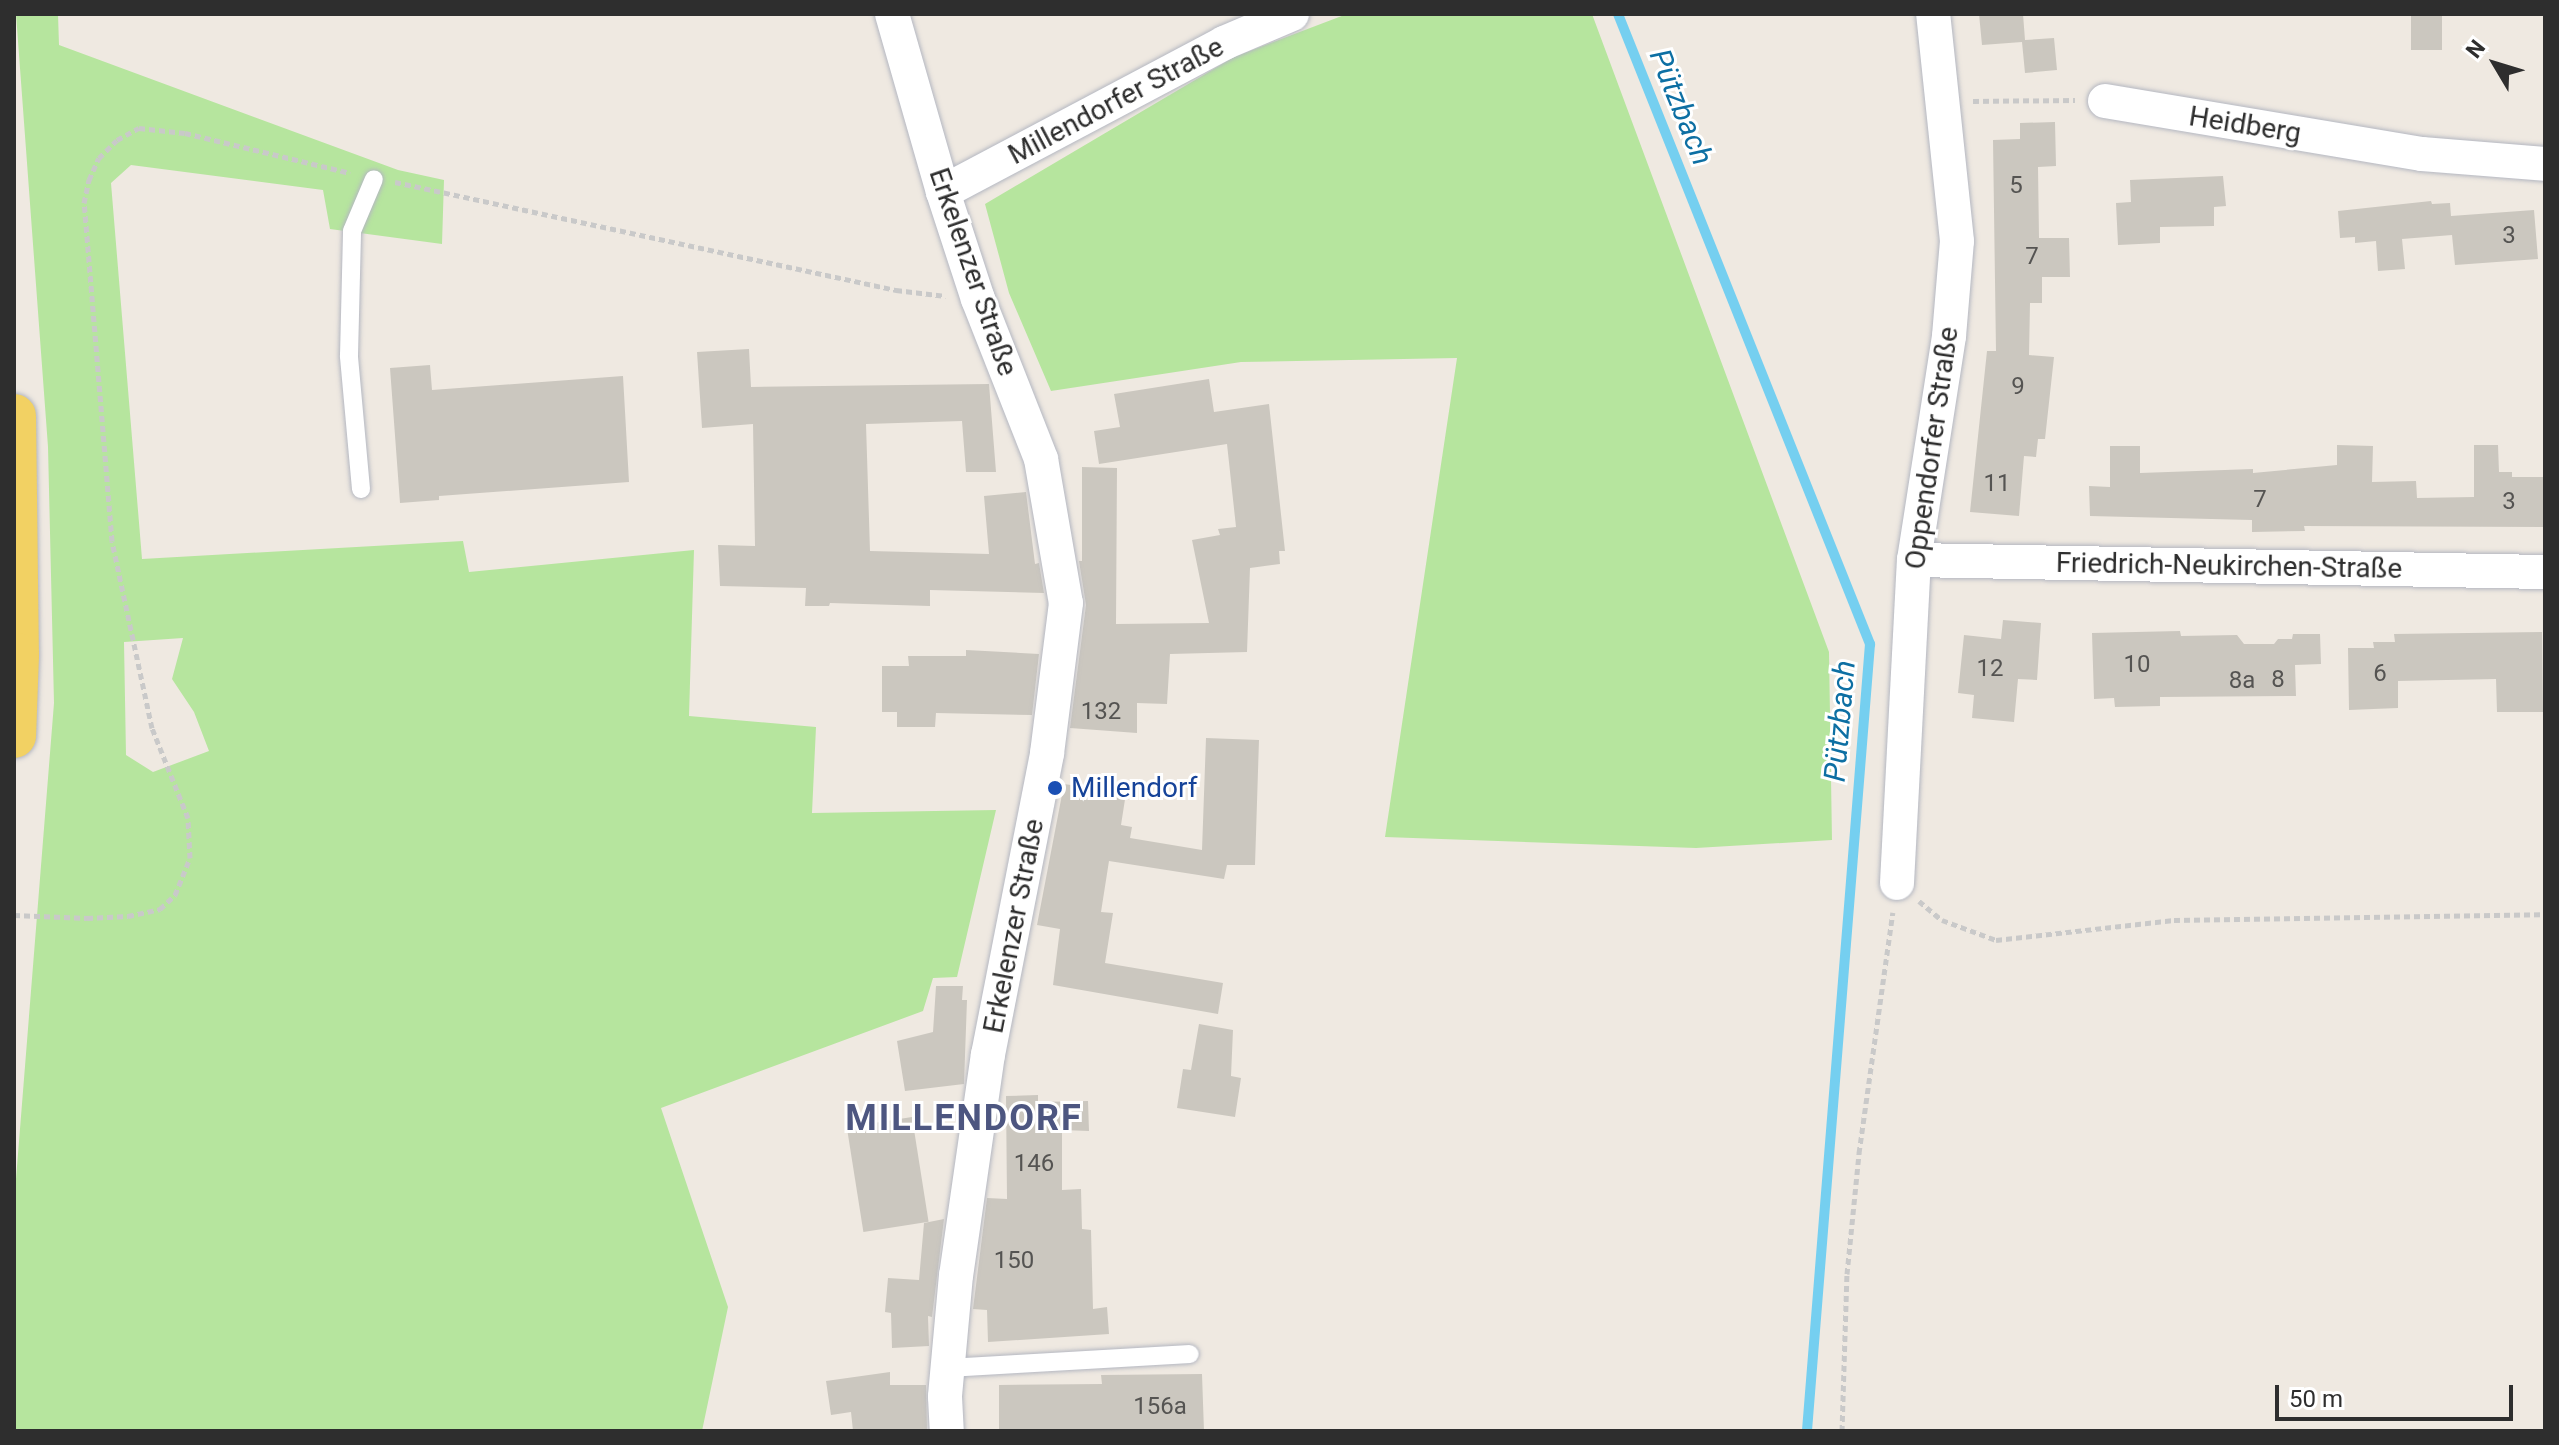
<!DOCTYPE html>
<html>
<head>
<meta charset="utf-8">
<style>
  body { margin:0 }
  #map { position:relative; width:2559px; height:1445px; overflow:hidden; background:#efe9e1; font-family:Roboto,sans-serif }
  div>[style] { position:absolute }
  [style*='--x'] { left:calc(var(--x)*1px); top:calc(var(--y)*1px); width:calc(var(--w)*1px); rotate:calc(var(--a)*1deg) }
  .green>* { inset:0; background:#b6e59e }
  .stream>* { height:10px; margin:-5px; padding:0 5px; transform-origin:5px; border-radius:5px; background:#75cff0 }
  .building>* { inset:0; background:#cbc7bf; transform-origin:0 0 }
  .path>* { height:5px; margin-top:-2.5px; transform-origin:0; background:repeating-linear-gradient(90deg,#c9c9c9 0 6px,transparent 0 10px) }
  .roads { filter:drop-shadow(0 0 2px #b4b7c1) drop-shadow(0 0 2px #b4b7c1) }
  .service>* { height:18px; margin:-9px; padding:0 9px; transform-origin:9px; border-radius:9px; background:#fff }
  .minor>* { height:34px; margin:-17px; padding:0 17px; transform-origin:17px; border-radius:17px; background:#fff }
  .primary>* { height:44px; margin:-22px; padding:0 22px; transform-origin:22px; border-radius:22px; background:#f2d163 }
  .dots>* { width:22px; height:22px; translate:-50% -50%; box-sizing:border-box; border:4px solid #fff; border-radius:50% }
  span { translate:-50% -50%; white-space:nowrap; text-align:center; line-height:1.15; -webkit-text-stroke:6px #fff; paint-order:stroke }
  .number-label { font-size:24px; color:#555452 }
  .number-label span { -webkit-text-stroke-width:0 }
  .street-label { font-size:28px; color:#2e2e2e }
  .transit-label { font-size:28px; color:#164399 }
  .left { translate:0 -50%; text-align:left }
  .water-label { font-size:30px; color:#0d6fa3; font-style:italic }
  .district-label { font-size:36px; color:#4d5680; font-weight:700; letter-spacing:2px }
  .frame { position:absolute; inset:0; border:16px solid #2e2e2e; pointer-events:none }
  .north { position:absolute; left:2455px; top:24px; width:80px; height:80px; -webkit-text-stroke:6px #fff; paint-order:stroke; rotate:308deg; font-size:22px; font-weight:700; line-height:32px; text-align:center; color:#2e2e2e }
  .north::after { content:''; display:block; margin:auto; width:28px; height:36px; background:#2e2e2e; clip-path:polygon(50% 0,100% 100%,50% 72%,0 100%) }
  .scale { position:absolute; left:2275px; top:1385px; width:238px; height:36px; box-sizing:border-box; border:4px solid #2e2e2e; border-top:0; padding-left:10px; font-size:24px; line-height:28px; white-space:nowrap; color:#2e2e2e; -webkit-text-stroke:6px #fff; paint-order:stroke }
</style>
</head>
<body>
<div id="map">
  <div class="green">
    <i style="clip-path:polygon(evenodd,16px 14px,58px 14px,59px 45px,398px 170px,444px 180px,442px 244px,330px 229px,323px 190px,131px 165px,111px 183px,142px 559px,463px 541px,469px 572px,694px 550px,689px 716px,816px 727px,812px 813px,996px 810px,957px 977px,933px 978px,923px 1011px,661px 1108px,728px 1307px,702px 1431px,14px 1431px,14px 1204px,54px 703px,48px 447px,16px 14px,183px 638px,172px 679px,194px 712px,209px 751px,153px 772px,126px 755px,124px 642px,183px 638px)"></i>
    <i style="clip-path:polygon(1347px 14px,1592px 14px,1829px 652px,1832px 840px,1696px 848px,1385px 837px,1457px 358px,1241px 362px,1051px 391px,1009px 293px,985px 204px,1234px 57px)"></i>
  </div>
  <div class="stream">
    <i style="--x:1618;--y:14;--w:679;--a:68.2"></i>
    <i style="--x:1870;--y:644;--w:790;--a:94.58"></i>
  </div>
  <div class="building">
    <i style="clip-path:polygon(1979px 14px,2023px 14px,2025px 40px,2054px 38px,2057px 70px,2025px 73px,2022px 42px,1982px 45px)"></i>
    <i style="left:2411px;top:14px;width:31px;height:36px"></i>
    <i style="clip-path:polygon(2055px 122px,2056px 166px,2038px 167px,2039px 238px,2069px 238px,2070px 277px,2042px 277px,2042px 303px,2030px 303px,2029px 355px,2054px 357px,2045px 439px,2038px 439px,2036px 457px,2024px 456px,2019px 516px,1970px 512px,1987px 351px,1996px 351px,1993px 140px,2020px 139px,2020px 123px)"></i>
    <i style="clip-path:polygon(2223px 176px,2226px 206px,2214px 207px,2214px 226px,2160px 227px,2160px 243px,2118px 245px,2116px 203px,2131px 202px,2130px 180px)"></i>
    <i style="clip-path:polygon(2431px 201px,2432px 204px,2450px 203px,2451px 216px,2534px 210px,2538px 259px,2455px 265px,2452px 235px,2402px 239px,2405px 269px,2378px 271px,2376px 241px,2355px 243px,2355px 237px,2340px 238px,2338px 211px)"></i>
    <i style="clip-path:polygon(749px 349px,751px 387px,989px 384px,996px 472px,966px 472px,962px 421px,866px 424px,870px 551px,989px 554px,984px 496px,1026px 492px,1035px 564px,1039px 563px,1044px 593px,930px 590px,930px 606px,830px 603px,829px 606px,805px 606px,806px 588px,720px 586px,718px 545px,755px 546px,753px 424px,702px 428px,697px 352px)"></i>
    <i style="clip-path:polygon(430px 365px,432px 390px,623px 376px,629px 482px,439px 496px,439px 500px,400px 503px,390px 368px)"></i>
    <i style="clip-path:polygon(1209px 379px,1214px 412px,1269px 404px,1285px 551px,1279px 551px,1280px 564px,1250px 568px,1247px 652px,1170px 654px,1167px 704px,1137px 703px,1137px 733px,1070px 728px,1086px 605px,1079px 561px,1082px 561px,1082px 467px,1117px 468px,1116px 624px,1209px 623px,1192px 540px,1220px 535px,1218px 529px,1236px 527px,1227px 444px,1099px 464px,1094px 431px,1120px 427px,1114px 394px)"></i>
    <i style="clip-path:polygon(2337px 445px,2373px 446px,2372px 482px,2416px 481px,2417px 498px,2474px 497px,2474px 445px,2498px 445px,2499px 472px,2512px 472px,2512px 477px,2545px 477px,2545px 527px,2304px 526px,2305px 531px,2252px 532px,2252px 520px,2090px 516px,2089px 486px,2110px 487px,2110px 446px,2140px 446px,2140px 473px,2253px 469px,2253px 473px,2337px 465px)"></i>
    <i style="clip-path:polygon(2003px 620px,2041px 623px,2037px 680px,2018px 679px,2014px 722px,1972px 718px,1974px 695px,1958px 693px,1964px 635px,2001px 639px)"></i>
    <i style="clip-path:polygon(2180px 631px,2181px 636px,2237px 635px,2244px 644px,2274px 644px,2278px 639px,2292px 639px,2293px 634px,2320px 634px,2321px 664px,2295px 665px,2296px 696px,2160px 697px,2160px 706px,2115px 707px,2114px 698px,2094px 699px,2092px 633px)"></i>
    <i style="clip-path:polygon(2542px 632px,2543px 712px,2497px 712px,2496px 679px,2398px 681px,2398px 708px,2349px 710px,2348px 648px,2374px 648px,2373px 642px,2395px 642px,2394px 634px)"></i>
    <i style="clip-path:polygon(966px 650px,1039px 654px,1032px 715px,936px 713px,935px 727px,897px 727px,897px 712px,882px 712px,882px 666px,909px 666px,908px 656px,966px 656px)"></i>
    <i style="clip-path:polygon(1206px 738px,1259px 740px,1255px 865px,1227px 865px,1224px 879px,1109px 861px,1101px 912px,1113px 913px,1105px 963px,1223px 983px,1218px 1014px,1053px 985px,1060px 929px,1037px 925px,1064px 784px,1126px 793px,1121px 825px,1132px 827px,1130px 838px,1202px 850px)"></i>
    <i style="clip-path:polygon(936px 986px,963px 986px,962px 1000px,967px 1000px,964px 1084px,905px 1091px,897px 1041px,933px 1032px)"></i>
    <i style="clip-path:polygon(1199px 1024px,1233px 1030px,1231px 1076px,1241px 1078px,1235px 1117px,1177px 1108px,1183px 1069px,1191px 1070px)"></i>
    <i style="clip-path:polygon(1038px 1095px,1038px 1102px,1088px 1101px,1089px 1131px,1062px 1130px,1062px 1190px,1081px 1189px,1082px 1229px,1091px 1230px,1093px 1309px,1107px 1307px,1109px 1334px,988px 1342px,987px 1310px,973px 1309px,987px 1198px,1007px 1199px,1006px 1096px)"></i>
    <i style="left:912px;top:1117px;width:106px;height:66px;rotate:81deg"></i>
    <i style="clip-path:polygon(944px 1219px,932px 1317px,928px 1316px,929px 1346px,892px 1348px,891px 1313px,885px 1312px,888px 1278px,919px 1280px,924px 1223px)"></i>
    <i style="clip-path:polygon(890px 1372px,890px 1385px,926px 1385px,927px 1431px,853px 1431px,851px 1412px,831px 1415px,826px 1381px)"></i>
    <i style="clip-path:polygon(1202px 1374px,1204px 1431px,999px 1431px,999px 1385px,1102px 1384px,1101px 1375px)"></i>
  </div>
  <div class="path">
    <i style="--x:1973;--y:101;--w:102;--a:-0.6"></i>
    <i style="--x:395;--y:182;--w:513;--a:12.17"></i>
    <i style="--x:896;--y:290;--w:50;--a:6.8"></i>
    <i style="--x:1919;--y:901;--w:30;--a:40"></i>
    <i style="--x:1942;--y:920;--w:58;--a:20.3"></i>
    <i style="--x:1996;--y:940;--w:179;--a:-6.4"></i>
    <i style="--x:2174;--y:920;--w:371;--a:-0.9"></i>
    <i style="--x:14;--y:915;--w:73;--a:2.4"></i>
    <i style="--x:87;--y:918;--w:41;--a:-2.8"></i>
    <i style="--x:128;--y:916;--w:33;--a:-12"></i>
    <i style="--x:160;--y:909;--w:21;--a:-43"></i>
    <i style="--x:175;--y:895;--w:40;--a:-68"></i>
    <i style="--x:190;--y:858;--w:40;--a:-92.9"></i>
    <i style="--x:188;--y:818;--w:97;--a:-111.8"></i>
    <i style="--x:152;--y:728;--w:191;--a:-102.1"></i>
    <i style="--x:112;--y:541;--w:339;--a:-94.7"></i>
    <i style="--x:84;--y:203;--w:24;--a:-78"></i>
    <i style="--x:89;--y:180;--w:24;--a:-66"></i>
    <i style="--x:99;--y:158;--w:25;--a:-45"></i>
    <i style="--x:117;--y:140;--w:25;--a:-29"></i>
    <i style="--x:139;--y:128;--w:46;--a:6.2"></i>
    <i style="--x:185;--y:133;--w:170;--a:13.6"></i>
    <i style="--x:1842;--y:1431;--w:157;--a:-88.2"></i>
    <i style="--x:1847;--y:1274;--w:122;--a:-84.3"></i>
    <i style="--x:1859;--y:1153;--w:243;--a:-82"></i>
  </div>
  <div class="roads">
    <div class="service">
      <i style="--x:361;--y:489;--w:134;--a:-95.2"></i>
      <i style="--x:349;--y:356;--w:125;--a:-88.6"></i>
      <i style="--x:352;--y:231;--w:56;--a:-67.1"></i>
      <i style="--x:948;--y:1368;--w:242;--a:-3.3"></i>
    </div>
    <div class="minor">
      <i style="--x:892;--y:14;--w:185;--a:74"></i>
      <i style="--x:943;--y:192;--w:113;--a:71.9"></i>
      <i style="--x:978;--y:299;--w:172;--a:68.5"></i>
      <i style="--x:1041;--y:459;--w:146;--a:80.2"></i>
      <i style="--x:1066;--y:603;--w:152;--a:97.2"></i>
      <i style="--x:1047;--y:754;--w:306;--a:101.1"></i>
      <i style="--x:988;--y:1054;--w:223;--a:98.2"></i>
      <i style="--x:956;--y:1275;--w:122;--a:95.2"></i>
      <i style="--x:945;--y:1397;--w:34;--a:87"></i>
      <i style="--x:2105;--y:101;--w:321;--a:9.5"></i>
      <i style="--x:2422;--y:154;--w:123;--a:4.6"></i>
      <i style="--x:943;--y:192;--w:318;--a:-27.9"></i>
      <i style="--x:1224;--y:43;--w:74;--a:-23.1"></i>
      <i style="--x:1914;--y:560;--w:631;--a:1.09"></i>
      <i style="--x:1897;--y:883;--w:323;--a:-87"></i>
      <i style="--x:1914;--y:560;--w:227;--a:-81.1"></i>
      <i style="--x:1949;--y:336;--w:95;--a:-85.2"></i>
      <i style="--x:1957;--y:241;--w:228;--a:-96"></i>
    </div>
    <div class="primary">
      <i style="--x:14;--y:416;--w:239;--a:89.3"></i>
      <i style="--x:17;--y:655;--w:81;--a:92.1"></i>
    </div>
  </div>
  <div class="dots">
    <i style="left:1055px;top:788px;background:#1a4fb4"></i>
  </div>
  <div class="number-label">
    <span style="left:2016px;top:186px">5</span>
    <span style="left:2509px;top:236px">3</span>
    <span style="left:2032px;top:257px">7</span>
    <span style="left:2018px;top:387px">9</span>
    <span style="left:1997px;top:484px">11</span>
    <span style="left:2260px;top:500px">7</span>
    <span style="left:2509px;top:502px">3</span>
    <span style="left:2137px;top:665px">10</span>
    <span style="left:1990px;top:669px">12</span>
    <span style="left:2380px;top:674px">6</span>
    <span style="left:2278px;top:680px">8</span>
    <span style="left:2242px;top:681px">8a</span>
    <span style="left:1101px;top:712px">132</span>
    <span style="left:1034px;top:1164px">146</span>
    <span style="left:1014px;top:1261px">150</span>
    <span style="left:1160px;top:1407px">156a</span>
  </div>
  <div class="street-label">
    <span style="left:1116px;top:101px;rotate:-28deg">Millendorfer Straße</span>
    <span style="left:2245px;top:125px;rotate:9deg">Heidberg</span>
    <span style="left:973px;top:272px;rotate:71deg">Erkelenzer Straße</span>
    <span style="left:1932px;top:448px;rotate:-82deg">Oppendorfer Straße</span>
    <span style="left:2229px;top:566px;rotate:1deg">Friedrich-Neukirchen-Straße</span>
    <span style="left:1014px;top:926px;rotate:-79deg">Erkelenzer Straße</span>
  </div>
  <div class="transit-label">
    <span class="left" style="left:1071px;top:788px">Millendorf</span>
  </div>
  <div class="water-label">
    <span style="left:1681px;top:107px;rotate:68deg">Pützbach</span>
    <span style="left:1840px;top:721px;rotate:-85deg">Pützbach</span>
  </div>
  <div class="district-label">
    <span style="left:964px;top:1119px">MILLENDORF</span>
  </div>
  <div class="frame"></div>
  <div class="north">N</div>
  <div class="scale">50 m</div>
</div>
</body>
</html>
